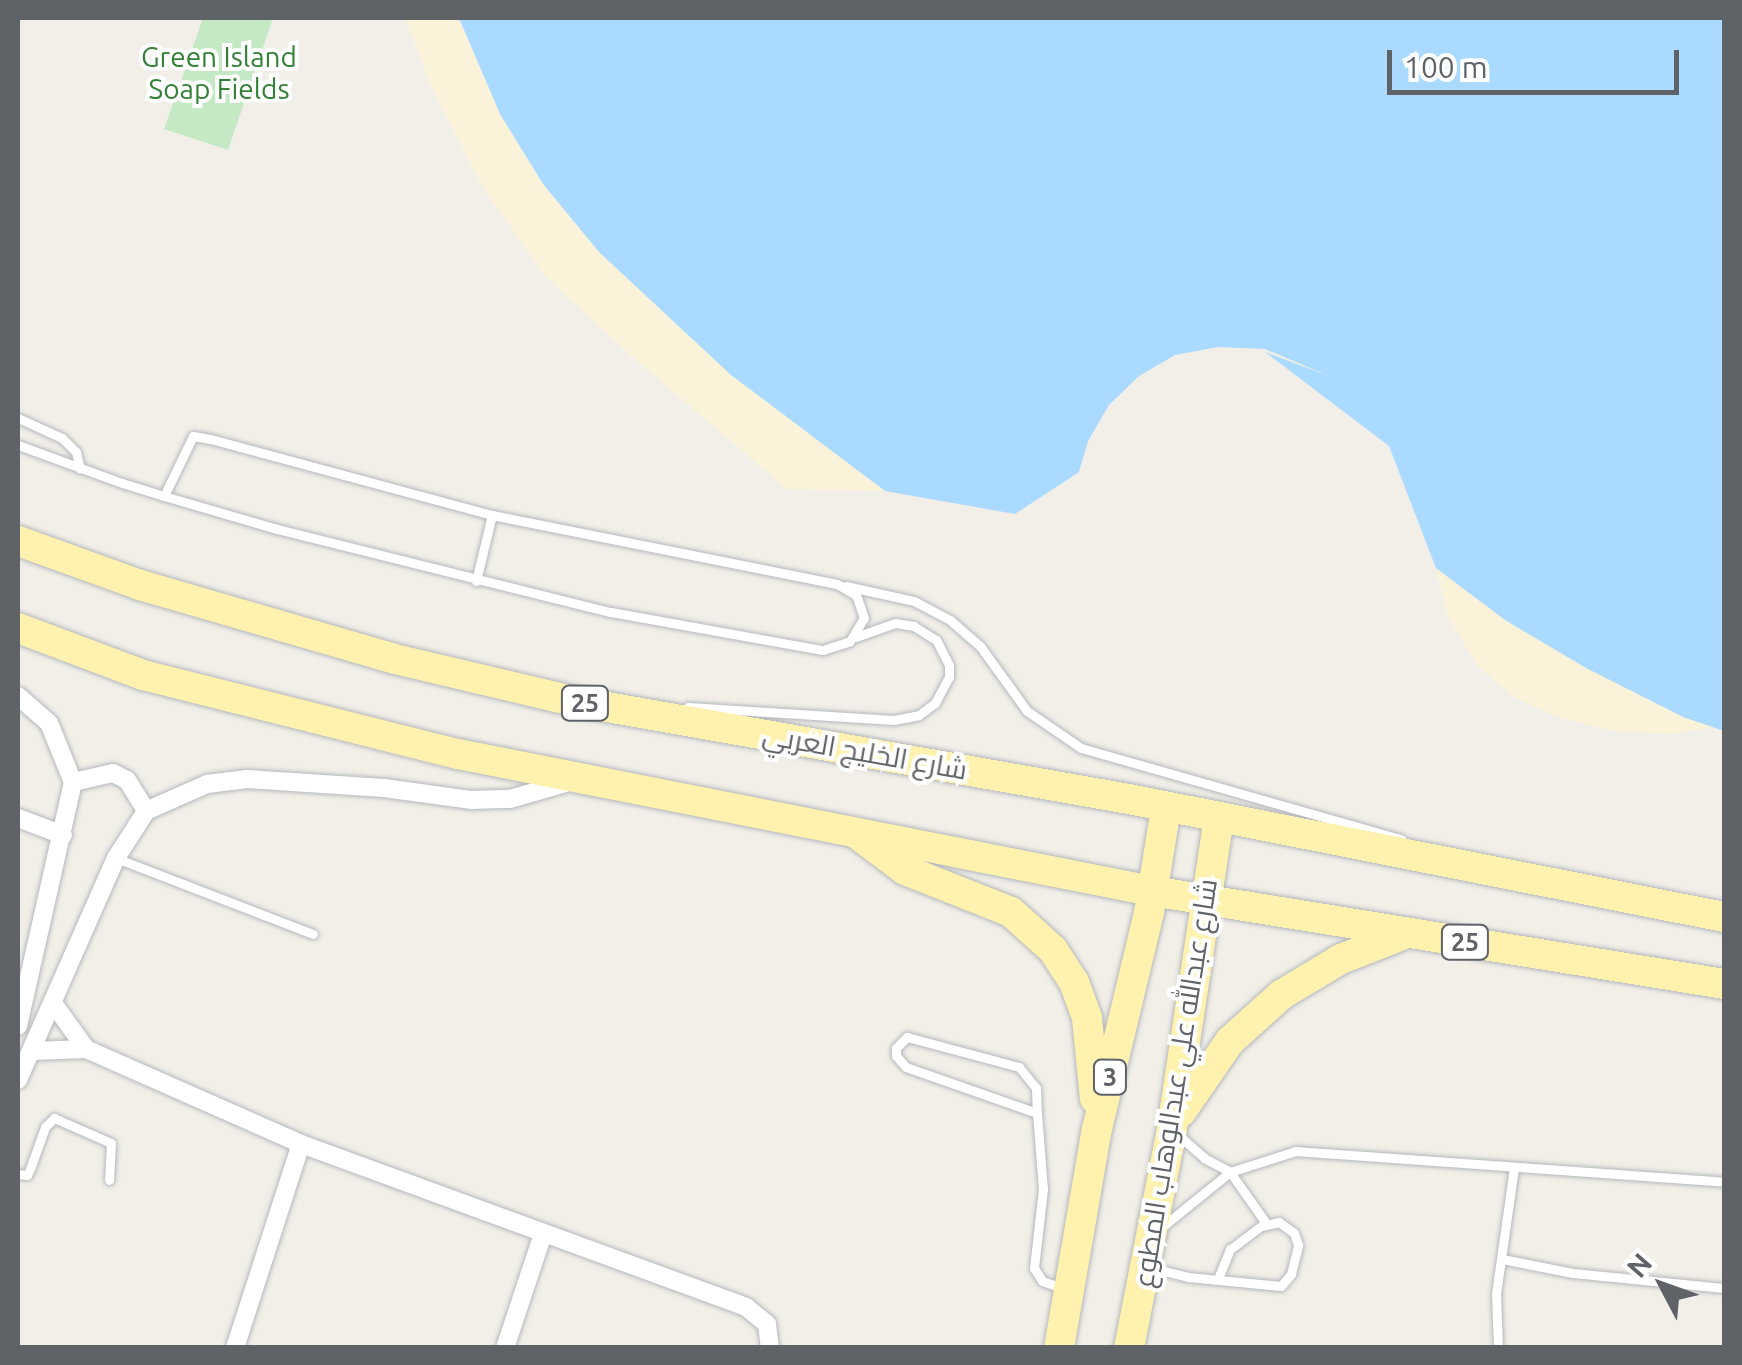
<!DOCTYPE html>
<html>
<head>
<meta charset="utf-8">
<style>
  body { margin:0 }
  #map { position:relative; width:1742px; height:1365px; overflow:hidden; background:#f1efe8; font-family:Ubuntu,Cairo,sans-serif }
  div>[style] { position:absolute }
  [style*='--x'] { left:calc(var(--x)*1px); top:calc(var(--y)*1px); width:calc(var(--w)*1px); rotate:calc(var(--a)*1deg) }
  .green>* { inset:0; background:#c5e8c5 }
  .sand>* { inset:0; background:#fbf3d9 }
  .water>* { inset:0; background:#aadaff }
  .roads { filter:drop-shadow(0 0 2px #b5b8bc) drop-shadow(0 0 2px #b5b8bc) }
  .service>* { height:9px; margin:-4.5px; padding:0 4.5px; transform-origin:4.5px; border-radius:4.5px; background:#fff }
  .minor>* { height:18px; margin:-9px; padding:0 9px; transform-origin:9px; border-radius:9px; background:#fff }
  .primary>* { height:30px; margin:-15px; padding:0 15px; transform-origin:15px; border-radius:15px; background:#fff2af }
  span { translate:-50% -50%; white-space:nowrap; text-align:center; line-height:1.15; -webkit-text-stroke:8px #fff; paint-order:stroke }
  .shield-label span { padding:2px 8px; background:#fff; border:2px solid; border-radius:8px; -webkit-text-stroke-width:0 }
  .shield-label { font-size:25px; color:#5f6368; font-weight:700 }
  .park-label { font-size:28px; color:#348238 }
  .street-label { font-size:28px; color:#5f6368 }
  .frame { position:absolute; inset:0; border:20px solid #5f6368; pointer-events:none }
  .north { position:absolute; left:1612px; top:1235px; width:100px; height:100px; -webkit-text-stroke:8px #fff; paint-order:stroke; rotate:311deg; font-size:28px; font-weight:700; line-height:40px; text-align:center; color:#5f6368 }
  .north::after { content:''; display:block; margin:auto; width:35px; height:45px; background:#5f6368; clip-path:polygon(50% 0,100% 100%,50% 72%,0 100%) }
  .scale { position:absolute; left:1387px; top:50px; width:292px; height:45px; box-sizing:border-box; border:5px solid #5f6368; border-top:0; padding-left:12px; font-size:30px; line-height:35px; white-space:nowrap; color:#5f6368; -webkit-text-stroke:8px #fff; paint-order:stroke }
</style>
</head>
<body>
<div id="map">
  <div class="green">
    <i style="clip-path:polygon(203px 18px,273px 18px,228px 150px,164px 129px)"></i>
  </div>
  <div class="sand">
    <i style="clip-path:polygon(405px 18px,458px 18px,500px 114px,543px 184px,599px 252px,731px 375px,885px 491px,787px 489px,630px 355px,544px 275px,482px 186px,431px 86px)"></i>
    <i style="clip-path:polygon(1436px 568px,1505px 620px,1586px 668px,1713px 727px,1672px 734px,1614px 731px,1560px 718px,1515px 698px,1478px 666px,1448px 617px)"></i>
  </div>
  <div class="water">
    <i style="clip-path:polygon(459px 18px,1724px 18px,1724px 731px,1683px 717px,1586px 668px,1505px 620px,1436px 568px,1389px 446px,1265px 352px,1329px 376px,1265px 349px,1218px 347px,1175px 355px,1139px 376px,1109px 405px,1088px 441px,1079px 472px,1015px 514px,885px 491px,731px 375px,599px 252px,543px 184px,500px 114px)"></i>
  </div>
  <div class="roads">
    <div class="service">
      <i style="--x:18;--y:418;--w:48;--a:24.4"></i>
      <i style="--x:62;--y:438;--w:20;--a:45"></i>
      <i style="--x:76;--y:452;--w:17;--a:77"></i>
      <i style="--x:18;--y:445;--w:111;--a:20.1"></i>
      <i style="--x:122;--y:483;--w:44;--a:17.2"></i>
      <i style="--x:164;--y:496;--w:118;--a:16.3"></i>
      <i style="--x:277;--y:529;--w:344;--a:14"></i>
      <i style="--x:611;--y:612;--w:215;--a:10.2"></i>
      <i style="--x:823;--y:650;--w:28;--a:-18"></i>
      <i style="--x:850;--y:641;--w:27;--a:-59"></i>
      <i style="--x:864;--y:618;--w:24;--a:-109"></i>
      <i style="--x:856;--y:595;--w:22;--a:-150"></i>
      <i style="--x:837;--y:584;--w:352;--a:-168.7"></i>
      <i style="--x:492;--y:515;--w:292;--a:-164.9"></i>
      <i style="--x:210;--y:439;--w:17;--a:-170"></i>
      <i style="--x:193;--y:436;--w:67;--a:115.8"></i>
      <i style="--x:476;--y:581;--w:68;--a:-76.4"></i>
      <i style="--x:846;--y:586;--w:70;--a:12.4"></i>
      <i style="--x:914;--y:601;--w:41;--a:27.8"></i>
      <i style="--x:950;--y:620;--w:40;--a:41"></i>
      <i style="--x:980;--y:646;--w:80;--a:54.1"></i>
      <i style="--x:1027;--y:711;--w:65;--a:34.4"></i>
      <i style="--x:1081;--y:748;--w:333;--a:15.9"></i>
      <i style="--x:688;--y:707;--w:206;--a:3.6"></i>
      <i style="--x:894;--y:720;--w:25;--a:-11"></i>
      <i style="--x:919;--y:715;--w:20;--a:-37"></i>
      <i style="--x:935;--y:703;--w:30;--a:-62"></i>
      <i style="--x:949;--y:677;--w:12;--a:-90"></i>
      <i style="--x:949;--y:665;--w:28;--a:-117"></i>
      <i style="--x:936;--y:640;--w:26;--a:-148"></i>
      <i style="--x:914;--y:626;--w:19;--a:-171"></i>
      <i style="--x:895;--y:623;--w:41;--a:160.3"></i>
      <i style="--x:116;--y:858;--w:211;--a:21.1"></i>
      <i style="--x:907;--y:1037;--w:116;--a:15"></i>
      <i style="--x:1019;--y:1067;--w:27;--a:51"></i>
      <i style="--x:1036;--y:1088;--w:25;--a:88"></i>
      <i style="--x:1037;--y:1113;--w:139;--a:-160.7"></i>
      <i style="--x:906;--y:1067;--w:15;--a:-132"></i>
      <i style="--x:896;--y:1056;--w:8;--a:-90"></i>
      <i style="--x:896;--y:1048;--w:16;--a:-45"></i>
      <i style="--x:1037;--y:1113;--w:76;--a:85.5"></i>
      <i style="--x:1043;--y:1189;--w:80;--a:96.5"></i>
      <i style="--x:1034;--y:1268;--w:15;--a:58"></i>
      <i style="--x:1042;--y:1281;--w:21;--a:19"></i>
      <i style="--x:1178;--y:1135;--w:35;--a:41"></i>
      <i style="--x:1204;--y:1158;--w:30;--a:28"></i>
      <i style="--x:1230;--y:1172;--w:62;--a:54.8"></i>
      <i style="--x:18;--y:1174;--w:9;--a:6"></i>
      <i style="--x:27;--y:1175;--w:7;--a:-63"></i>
      <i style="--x:30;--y:1169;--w:45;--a:-70.3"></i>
      <i style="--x:45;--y:1127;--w:13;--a:-45"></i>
      <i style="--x:54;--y:1118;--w:62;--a:23.7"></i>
      <i style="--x:111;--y:1143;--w:37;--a:93"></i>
      <i style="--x:1162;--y:1227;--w:87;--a:-39"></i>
      <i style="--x:1230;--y:1172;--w:69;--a:-17.7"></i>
      <i style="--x:1296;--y:1151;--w:429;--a:4.1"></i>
      <i style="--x:1502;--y:1259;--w:72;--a:11.2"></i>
      <i style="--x:1573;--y:1273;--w:152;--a:5.7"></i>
      <i style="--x:1148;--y:1267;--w:41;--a:14"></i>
      <i style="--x:1188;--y:1277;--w:93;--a:5.5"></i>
      <i style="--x:1281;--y:1286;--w:16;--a:-50"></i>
      <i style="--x:1291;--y:1274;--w:30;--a:-76"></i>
      <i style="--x:1298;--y:1245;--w:13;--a:-108"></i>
      <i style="--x:1294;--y:1233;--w:19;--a:-144"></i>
      <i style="--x:1279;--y:1222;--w:18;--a:167"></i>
      <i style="--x:1261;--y:1226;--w:39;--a:143"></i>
      <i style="--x:1230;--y:1249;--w:32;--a:112"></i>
      <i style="--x:1498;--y:1348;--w:54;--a:-92.1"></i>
      <i style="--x:1496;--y:1294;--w:127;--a:-81.9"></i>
    </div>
    <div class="minor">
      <i style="--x:18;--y:696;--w:41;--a:41.1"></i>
      <i style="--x:49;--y:723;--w:64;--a:67.9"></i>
      <i style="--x:73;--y:782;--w:250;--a:102.7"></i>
      <i style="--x:73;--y:782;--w:41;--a:-12.7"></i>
      <i style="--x:113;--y:773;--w:16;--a:27"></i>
      <i style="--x:127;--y:780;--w:36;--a:58"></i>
      <i style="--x:18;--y:818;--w:48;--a:20.7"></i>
      <i style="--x:53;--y:1003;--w:57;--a:54.3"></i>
      <i style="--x:32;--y:1051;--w:54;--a:-2.1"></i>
      <i style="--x:86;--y:1049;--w:235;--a:23.8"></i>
      <i style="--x:301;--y:1144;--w:474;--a:20.1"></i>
      <i style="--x:746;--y:1307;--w:27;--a:39"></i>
      <i style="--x:767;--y:1324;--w:24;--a:83"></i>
      <i style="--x:18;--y:1080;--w:243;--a:-66.2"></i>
      <i style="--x:116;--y:858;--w:56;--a:-57.4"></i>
      <i style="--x:146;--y:811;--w:67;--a:-23.9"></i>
      <i style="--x:207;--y:784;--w:40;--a:-7.1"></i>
      <i style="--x:247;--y:779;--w:137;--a:3.8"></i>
      <i style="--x:384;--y:788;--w:89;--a:7.8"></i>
      <i style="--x:472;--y:800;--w:38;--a:-2"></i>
      <i style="--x:510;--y:799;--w:69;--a:-16.1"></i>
      <i style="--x:235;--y:1348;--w:214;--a:-72.1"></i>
      <i style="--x:505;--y:1348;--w:120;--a:-71.6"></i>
    </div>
    <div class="primary">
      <i style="--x:18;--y:541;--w:130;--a:19.8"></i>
      <i style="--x:140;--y:585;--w:266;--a:16.2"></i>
      <i style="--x:395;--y:659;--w:183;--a:13.3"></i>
      <i style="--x:573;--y:701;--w:565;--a:10"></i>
      <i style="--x:1129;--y:799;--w:607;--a:11.22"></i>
      <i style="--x:18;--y:628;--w:134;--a:20.6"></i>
      <i style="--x:143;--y:675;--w:325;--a:14.1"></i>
      <i style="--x:458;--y:754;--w:707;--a:11.17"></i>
      <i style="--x:1152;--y:891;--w:580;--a:9.23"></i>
      <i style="--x:857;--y:834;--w:60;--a:36.9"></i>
      <i style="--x:905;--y:870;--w:114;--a:21.6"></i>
      <i style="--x:1011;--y:912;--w:57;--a:42.1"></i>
      <i style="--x:1053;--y:950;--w:38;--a:57"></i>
      <i style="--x:1074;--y:982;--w:38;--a:70"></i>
      <i style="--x:1087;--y:1018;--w:81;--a:84.4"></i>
      <i style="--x:1181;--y:1112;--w:86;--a:-55.4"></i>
      <i style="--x:1230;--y:1041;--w:69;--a:-42"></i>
      <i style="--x:1281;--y:995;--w:70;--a:-31"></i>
      <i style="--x:1341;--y:959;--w:63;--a:-21.3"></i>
      <i style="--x:1059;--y:1348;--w:222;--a:-80.2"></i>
      <i style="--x:1097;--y:1129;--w:222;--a:-76.5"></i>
      <i style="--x:1149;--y:913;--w:106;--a:-80.8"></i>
      <i style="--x:1129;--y:1348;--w:224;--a:-78.9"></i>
      <i style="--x:1172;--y:1128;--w:314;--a:-81.4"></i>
    </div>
  </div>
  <div class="shield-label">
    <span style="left:585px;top:703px">25</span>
    <span style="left:1465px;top:942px">25</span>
    <span style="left:1110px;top:1077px">3</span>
  </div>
  <div class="park-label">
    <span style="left:219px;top:73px">Green Island<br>Soap Fields</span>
  </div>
  <div class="street-label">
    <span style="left:865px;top:752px;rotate:10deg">شارع الخليج العربي</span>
    <span style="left:1175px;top:1083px;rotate:-81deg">شارع عبدالله علي عبدالوهاب المطوع</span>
  </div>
  <div class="frame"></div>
  <div class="north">N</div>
  <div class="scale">100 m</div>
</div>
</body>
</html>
